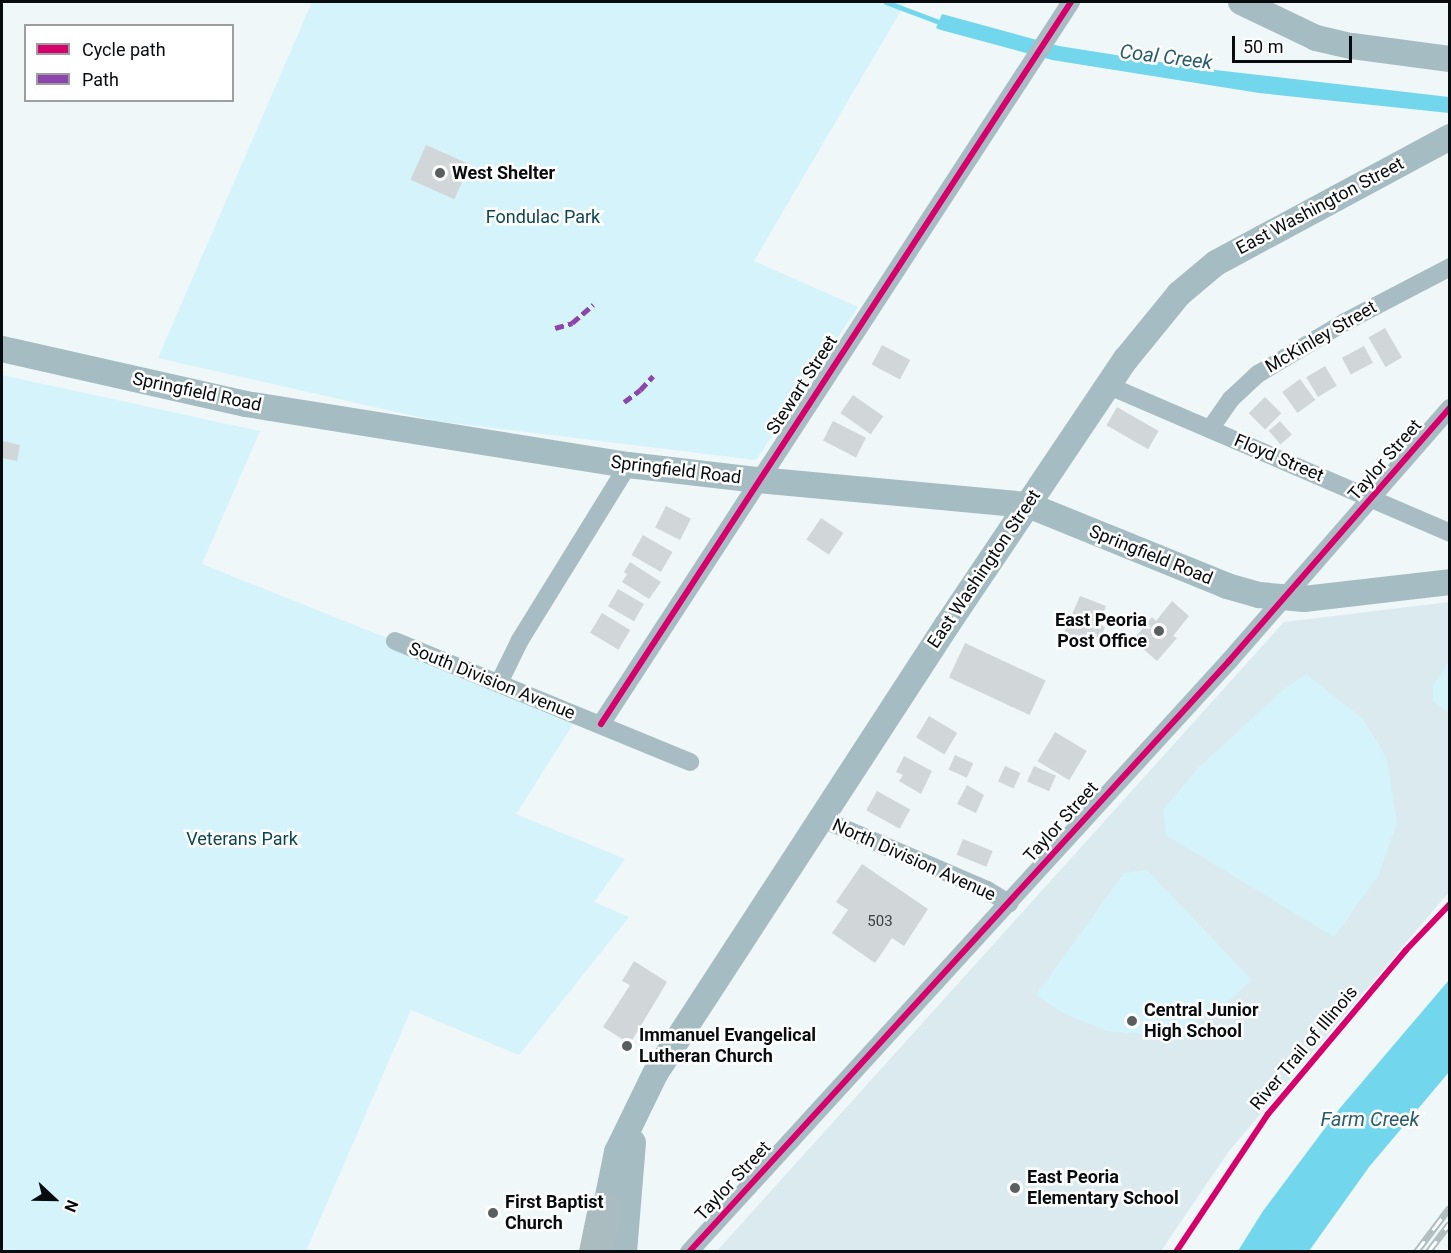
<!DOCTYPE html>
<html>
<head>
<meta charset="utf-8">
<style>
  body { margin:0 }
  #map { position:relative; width:1451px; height:1253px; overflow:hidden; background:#eff7f9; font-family:Roboto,sans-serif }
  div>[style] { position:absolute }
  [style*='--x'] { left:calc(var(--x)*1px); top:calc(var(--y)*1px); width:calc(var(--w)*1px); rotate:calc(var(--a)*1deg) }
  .built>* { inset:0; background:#daeaef }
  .green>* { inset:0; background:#d5f3fb }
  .water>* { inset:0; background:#72d6ec }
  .stream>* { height:4.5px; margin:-2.25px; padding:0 2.25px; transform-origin:2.25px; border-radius:2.25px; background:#72d6ec }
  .building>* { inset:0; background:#d1d7d8; transform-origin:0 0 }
  .street>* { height:18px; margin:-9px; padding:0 9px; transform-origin:9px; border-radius:9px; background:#a8bdc3 }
  .secondary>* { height:26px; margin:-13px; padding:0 13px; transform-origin:13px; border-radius:13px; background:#a5bcc2 }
  .highway>* { height:33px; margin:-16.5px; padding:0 16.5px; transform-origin:16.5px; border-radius:16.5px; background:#aabcc0 }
  .rail>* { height:7px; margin-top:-3.5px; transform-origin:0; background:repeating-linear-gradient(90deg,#fff 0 14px,#aebcbf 0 28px); box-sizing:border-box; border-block:2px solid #aebcbf }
  .quiet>* { height:4.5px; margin-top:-2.25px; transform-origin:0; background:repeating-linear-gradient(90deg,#8e44ad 0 9px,transparent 0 13.5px) }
  .cycleway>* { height:6px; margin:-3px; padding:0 3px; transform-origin:3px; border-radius:3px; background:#d6006c }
  .dots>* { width:16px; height:16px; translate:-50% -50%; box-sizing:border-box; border:3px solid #fff; border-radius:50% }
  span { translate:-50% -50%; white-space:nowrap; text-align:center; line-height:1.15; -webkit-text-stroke:5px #fff; paint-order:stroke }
  .number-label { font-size:15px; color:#3a3f40 }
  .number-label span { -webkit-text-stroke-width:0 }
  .poi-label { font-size:18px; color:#080c0e; font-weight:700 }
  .left { translate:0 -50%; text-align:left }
  .right { translate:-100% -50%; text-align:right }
  .street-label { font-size:18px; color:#080c0e }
  .park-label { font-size:18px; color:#0a4754 }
  .water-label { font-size:20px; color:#275e6c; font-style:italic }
  .frame { position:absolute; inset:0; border:3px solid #080c0e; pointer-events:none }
  .legend { position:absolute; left:24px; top:24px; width:210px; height:78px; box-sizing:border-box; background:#fff; border:2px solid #9c9e9f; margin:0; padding:8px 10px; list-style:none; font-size:18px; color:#080c0e }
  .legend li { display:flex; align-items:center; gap:12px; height:30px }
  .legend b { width:30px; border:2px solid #9c9e9f }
  .north { position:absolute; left:24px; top:1169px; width:60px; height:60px; -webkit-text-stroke:4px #fff; paint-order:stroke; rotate:112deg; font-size:16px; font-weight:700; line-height:24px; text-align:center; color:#080c0e }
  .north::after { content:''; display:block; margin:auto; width:21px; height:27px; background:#080c0e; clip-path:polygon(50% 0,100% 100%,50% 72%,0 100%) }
  .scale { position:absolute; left:1232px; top:36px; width:120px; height:27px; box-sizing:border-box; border:3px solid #080c0e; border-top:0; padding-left:8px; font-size:18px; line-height:21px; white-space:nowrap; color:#080c0e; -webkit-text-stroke:4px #fff; paint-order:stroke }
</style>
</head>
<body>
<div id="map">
  <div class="built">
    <i style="clip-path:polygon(1449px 602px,1449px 892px,1229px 1151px,1161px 1251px,716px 1252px,1284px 622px)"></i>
  </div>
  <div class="green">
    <i style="clip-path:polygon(312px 2px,906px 2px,754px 261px,858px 307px,756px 460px,436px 421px,158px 358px)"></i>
    <i style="clip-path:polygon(2px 375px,260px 431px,202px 564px,579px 715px,516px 814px,625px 859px,594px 902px,629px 917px,519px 1055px,411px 1010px,306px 1251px,2px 1251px)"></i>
    <i style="clip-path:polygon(1449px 661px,1449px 713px,1433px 701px,1433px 686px)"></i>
    <i style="clip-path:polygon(1306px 674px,1363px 719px,1387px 759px,1397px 823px,1378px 876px,1334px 937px,1166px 835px,1163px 810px,1197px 769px,1284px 689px)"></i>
    <i style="clip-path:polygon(1147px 870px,1252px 980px,1220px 1009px,1165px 1036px,1106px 1031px,1063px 1013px,1036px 995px,1124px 873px)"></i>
  </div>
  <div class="water">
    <i style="clip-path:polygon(942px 14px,1059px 46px,1198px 68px,1449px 97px,1449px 113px,1259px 93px,1052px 60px,941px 30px,936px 28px)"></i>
    <i style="clip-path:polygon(1449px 980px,1449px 1072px,1369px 1167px,1309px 1251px,1238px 1251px,1263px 1211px,1340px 1108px)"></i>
  </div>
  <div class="stream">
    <i style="--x:886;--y:2;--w:60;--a:20.6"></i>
  </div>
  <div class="building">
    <i style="left:426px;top:145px;width:48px;height:38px;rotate:24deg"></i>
    <i style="left:1385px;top:328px;width:34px;height:19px;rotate:60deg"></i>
    <i style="left:882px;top:345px;width:32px;height:22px;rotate:28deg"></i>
    <i style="left:1364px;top:346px;width:19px;height:25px;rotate:62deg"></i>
    <i style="left:1325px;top:366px;width:23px;height:22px;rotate:59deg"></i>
    <i style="left:1300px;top:379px;width:26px;height:22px;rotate:54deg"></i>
    <i style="left:853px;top:395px;width:37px;height:22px;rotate:35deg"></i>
    <i style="left:1265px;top:397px;width:23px;height:23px;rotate:45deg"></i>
    <i style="left:1117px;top:407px;width:48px;height:21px;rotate:30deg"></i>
    <i style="left:833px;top:421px;width:37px;height:22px;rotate:27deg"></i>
    <i style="left:1280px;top:421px;width:18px;height:15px;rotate:49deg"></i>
    <i style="clip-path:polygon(3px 441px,20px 445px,17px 461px,2px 458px)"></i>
    <i style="left:666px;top:506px;width:28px;height:24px;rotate:27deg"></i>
    <i style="left:821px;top:518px;width:27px;height:26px;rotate:34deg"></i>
    <i style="left:643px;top:535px;width:34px;height:23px;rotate:30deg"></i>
    <i style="clip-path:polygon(630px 562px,661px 582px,649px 599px,622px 582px,627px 574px,624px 572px)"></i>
    <i style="left:618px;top:589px;width:30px;height:20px;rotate:30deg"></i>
    <i style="clip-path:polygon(1080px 596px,1106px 606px,1099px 624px,1105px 627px,1099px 641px,1092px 638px,1088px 649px,1062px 637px)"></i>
    <i style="clip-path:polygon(1172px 601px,1189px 616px,1173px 636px,1177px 638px,1157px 661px,1133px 640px,1152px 617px,1156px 621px)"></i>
    <i style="left:602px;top:613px;width:33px;height:23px;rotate:31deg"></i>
    <i style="left:965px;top:643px;width:89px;height:38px;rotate:25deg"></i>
    <i style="left:929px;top:716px;width:33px;height:25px;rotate:31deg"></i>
    <i style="left:1055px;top:732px;width:37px;height:34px;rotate:31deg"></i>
    <i style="left:955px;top:755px;width:20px;height:16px;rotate:24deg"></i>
    <i style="clip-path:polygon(904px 756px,932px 771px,921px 794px,899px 781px,903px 775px,896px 772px)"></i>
    <i style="left:1005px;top:766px;width:17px;height:17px;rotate:24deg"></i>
    <i style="left:1034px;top:766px;width:24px;height:17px;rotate:24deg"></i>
    <i style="clip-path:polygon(967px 785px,984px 795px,976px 813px,957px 804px)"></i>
    <i style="left:877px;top:791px;width:38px;height:22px;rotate:29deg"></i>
    <i style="left:963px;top:839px;width:32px;height:17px;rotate:22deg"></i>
    <i style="clip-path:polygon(862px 864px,928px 909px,904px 946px,892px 938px,875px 963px,832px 933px,848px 910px,836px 902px)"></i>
    <i style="clip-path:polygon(634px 961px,667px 982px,630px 1044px,603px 1027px,630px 985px,622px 981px)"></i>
  </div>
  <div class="street">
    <i style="--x:1107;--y:385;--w:374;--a:23.3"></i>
    <i style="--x:1210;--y:429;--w:37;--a:-55"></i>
    <i style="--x:1231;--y:399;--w:37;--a:-43"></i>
    <i style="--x:1258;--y:374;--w:101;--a:-30.9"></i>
    <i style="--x:1345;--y:322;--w:119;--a:-27.6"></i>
    <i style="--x:395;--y:641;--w:319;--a:22.3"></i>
    <i style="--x:499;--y:683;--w:48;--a:-64"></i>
    <i style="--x:520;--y:640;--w:206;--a:-58.3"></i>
    <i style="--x:601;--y:724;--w:862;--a:-56.94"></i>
    <i style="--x:820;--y:818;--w:182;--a:23.3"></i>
    <i style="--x:987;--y:890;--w:26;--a:31"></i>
    <i style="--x:689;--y:1252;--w:801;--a:-47.58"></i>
    <i style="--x:1229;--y:661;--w:336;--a:-48.9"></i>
  </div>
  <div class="secondary">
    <i style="--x:1241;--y:2;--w:83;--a:25.6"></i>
    <i style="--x:1316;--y:38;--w:37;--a:13"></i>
    <i style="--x:1352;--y:46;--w:99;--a:7.6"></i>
    <i style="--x:2;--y:349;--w:250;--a:12.7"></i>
    <i style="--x:246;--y:404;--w:387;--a:9.1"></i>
    <i style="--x:628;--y:465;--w:131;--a:6.6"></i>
    <i style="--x:758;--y:480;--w:271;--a:5.3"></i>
    <i style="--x:1028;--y:505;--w:215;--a:22.1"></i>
    <i style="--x:1227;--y:586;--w:33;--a:16"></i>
    <i style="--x:1259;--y:595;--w:45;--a:5.1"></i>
    <i style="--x:1304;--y:599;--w:147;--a:-6.6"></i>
    <i style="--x:602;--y:1225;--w:75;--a:-78.4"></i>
    <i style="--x:617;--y:1152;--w:87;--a:-64"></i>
    <i style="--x:655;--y:1074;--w:536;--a:-56.96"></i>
    <i style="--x:947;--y:625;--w:321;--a:-56.1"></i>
    <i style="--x:1126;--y:359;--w:84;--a:-50.8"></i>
    <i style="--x:1179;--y:294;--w:48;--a:-40"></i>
    <i style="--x:1216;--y:263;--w:266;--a:-28.3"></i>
    <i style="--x:624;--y:1252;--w:110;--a:-85.3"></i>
  </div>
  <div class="highway">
    <i style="--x:595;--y:1252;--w:45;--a:-78.4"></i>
  </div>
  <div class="rail">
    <i style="--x:1416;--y:1252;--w:56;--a:-52.9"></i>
    <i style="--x:1428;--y:1252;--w:36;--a:-53"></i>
  </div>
  <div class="quiet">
    <i style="--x:555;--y:328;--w:18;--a:-16"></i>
    <i style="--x:572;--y:323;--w:28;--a:-41"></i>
    <i style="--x:624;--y:402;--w:20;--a:-37"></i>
    <i style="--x:640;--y:390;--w:19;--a:-47"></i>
  </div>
  <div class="cycleway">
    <i style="--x:601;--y:724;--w:862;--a:-56.94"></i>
    <i style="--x:689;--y:1252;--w:801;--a:-47.58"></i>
    <i style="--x:1229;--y:661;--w:336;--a:-48.9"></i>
    <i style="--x:1176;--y:1252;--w:166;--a:-56.3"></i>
    <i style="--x:1268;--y:1114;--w:214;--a:-49.9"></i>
    <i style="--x:1406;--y:950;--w:64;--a:-46.3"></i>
  </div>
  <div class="dots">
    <i style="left:440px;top:173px;background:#595e60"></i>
    <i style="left:1159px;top:631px;background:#595e60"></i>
    <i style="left:1132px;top:1021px;background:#595e60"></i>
    <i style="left:627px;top:1046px;background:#595e60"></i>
    <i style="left:1015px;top:1188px;background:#595e60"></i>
    <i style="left:493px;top:1213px;background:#595e60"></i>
  </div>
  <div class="number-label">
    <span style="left:880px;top:922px">503</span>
  </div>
  <div class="poi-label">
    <span class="left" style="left:452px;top:173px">West Shelter</span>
    <span class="right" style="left:1147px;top:631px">East Peoria<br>Post Office</span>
    <span class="left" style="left:1144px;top:1021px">Central Junior<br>High School</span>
    <span class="left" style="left:639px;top:1046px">Immanuel Evangelical<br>Lutheran Church</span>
    <span class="left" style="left:1027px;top:1188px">East Peoria<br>Elementary School</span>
    <span class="left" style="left:505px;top:1213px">First Baptist<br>Church</span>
  </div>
  <div class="street-label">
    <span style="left:1320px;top:206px;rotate:-28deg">East Washington Street</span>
    <span style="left:1321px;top:337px;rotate:-30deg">McKinley Street</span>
    <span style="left:802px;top:385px;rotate:-57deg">Stewart Street</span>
    <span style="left:197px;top:392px;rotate:12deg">Springfield Road</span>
    <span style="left:1279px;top:458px;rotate:23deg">Floyd Street</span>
    <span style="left:1385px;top:460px;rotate:-49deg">Taylor Street</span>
    <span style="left:676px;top:470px;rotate:7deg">Springfield Road</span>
    <span style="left:1151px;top:555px;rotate:22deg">Springfield Road</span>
    <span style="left:984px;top:569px;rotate:-56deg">East Washington Street</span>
    <span style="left:492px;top:681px;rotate:22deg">South Division Avenue</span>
    <span style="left:1061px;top:822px;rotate:-48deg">Taylor Street</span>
    <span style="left:914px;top:860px;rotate:24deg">North Division Avenue</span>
    <span style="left:1304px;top:1048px;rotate:-50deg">River Trail of Illinois</span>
    <span style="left:733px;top:1181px;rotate:-47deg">Taylor Street</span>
  </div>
  <div class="park-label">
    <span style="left:543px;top:217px">Fondulac Park</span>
    <span style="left:242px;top:839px">Veterans Park</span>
  </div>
  <div class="water-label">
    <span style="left:1166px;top:57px;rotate:7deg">Coal Creek</span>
    <span style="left:1370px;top:1119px">Farm Creek</span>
  </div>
  <div class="frame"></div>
  <ul class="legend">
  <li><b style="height:8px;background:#d6006c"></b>Cycle path</li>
  <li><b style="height:8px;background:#8e44ad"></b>Path</li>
  </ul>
  <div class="north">N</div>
  <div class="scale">50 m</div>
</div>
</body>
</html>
